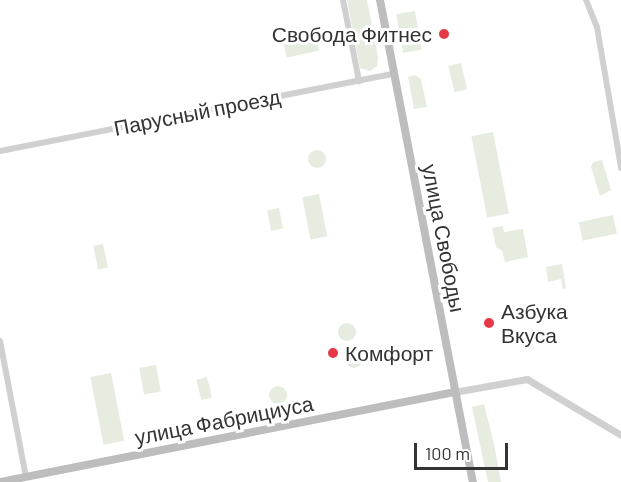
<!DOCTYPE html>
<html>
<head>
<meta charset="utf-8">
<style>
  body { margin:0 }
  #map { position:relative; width:621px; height:482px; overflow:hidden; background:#fff; font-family:Barlow,sans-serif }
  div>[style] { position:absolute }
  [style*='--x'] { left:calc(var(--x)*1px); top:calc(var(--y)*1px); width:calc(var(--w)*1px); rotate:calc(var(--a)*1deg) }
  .green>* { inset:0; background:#e6ecdf; transform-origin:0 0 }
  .round { border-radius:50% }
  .minor>* { height:6px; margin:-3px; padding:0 3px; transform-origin:3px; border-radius:3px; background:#d0d0d0 }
  .tertiary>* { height:7px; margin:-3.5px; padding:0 3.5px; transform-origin:3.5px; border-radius:3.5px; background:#d0d0d0 }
  .secondary>* { height:8px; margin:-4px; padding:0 4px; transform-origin:4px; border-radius:4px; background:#bdbdbd }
  .dots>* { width:16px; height:16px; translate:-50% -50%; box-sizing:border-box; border:3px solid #fff; border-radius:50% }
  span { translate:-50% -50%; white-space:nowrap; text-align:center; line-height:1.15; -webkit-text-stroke:6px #fff; paint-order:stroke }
  .poi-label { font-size:21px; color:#333 }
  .right { translate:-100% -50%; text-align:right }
  .left { translate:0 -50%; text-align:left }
  .street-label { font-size:21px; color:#333 }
  .scale { position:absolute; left:414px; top:443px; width:94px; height:27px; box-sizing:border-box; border:3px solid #333; border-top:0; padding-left:8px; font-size:18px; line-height:21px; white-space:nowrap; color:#333; -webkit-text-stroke:4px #fff; paint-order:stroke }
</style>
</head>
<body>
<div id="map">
  <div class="green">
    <i style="clip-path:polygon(347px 0,367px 0,378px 57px,377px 66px,370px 71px,360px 68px)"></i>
    <i style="left:415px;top:11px;width:39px;height:19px;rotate:80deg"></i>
    <i style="left:316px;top:37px;width:14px;height:33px;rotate:78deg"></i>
    <i style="left:461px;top:63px;width:27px;height:13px;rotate:77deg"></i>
    <i style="clip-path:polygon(415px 75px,421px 79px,427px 107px,414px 109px,408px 77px)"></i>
    <i style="left:493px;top:132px;width:83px;height:22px;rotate:79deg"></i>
    <i class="round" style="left:308px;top:150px;width:18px;height:18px"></i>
    <i style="clip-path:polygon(602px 160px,611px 190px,600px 196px,591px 167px,593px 162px)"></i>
    <i style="left:319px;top:194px;width:43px;height:17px;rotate:79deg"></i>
    <i style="left:279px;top:208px;width:21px;height:12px;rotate:79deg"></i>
    <i style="left:613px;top:215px;width:19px;height:35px;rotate:78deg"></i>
    <i style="clip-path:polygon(503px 226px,504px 232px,523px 229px,528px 257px,505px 262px,502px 251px,496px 247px,492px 228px)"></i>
    <i style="left:103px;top:244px;width:24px;height:10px;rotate:78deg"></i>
    <i style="clip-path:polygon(562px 264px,566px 288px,563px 289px,561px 279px,548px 282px,546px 267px)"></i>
    <i class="round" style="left:338px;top:323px;width:18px;height:18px"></i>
    <i class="round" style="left:345px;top:350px;width:18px;height:18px"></i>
    <i style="left:156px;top:365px;width:27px;height:17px;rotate:80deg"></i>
    <i style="left:111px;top:373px;width:69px;height:21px;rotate:79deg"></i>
    <i style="left:207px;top:377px;width:21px;height:11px;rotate:76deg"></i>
    <i class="round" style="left:269px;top:386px;width:18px;height:18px"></i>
    <i style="clip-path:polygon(484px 404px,494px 444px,501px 482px,488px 482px,472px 407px)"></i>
  </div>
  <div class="minor">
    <i style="--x:343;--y:0;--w:83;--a:78.8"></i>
    <i style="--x:586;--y:0;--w:29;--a:68"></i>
    <i style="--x:597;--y:27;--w:143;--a:80.3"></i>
    <i style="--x:0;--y:151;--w:401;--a:-11.1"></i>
    <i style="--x:0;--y:341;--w:138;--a:79.2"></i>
  </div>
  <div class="tertiary">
    <i style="--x:454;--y:392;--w:74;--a:-10.1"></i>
    <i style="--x:527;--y:379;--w:109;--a:30.8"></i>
  </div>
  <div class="secondary">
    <i style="--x:380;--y:0;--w:491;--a:79.1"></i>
    <i style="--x:0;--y:482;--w:463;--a:-11.2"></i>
  </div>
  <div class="dots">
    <i style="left:444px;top:34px;background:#e63946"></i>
    <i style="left:489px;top:323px;background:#e63946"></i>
    <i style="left:333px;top:353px;background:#e63946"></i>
  </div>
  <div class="poi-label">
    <span class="right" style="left:432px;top:34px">Свобода Фитнес</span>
    <span class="left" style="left:501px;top:323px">Азбука<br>Вкуса</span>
    <span class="left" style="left:345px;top:353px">Комфорт</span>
  </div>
  <div class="street-label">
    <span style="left:197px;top:112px;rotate:-11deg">Парусный проезд</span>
    <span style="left:444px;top:238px;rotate:79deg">улица Свободы</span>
    <span style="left:224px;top:420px;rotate:-11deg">улица Фабрициуса</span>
  </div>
  <div class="scale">100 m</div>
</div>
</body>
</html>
